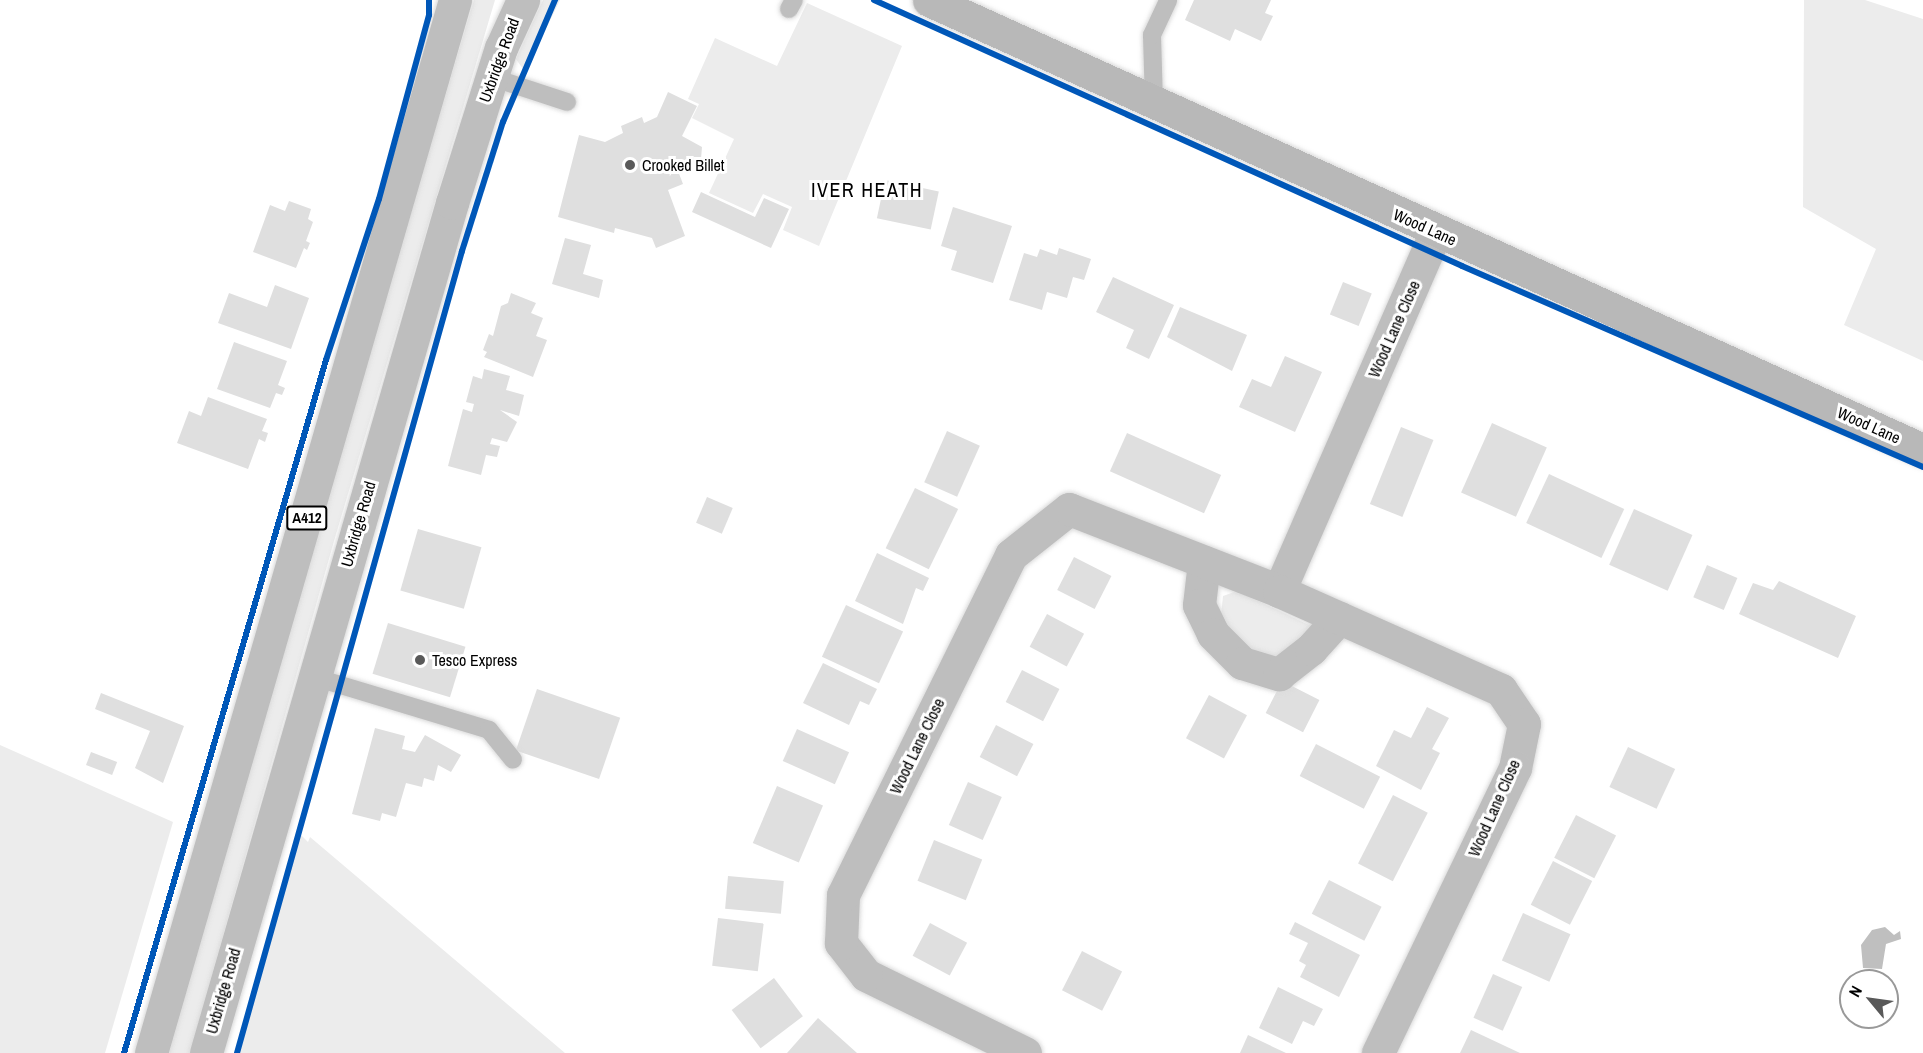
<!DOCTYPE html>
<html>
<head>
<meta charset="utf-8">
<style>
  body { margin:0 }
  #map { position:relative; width:1923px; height:1053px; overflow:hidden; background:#fff; font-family:"Archivo Narrow",sans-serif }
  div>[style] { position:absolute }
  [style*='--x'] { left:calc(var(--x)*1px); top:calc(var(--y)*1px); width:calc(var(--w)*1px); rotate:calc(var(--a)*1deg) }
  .green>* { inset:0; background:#ececec }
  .water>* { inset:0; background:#bfbfbf }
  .building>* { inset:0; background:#dfdfdf; transform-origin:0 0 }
  .roads { filter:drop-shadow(0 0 2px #dbdbdb) drop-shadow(0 0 2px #dbdbdb) }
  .lane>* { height:18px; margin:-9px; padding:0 9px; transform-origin:9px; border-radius:9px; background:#bebebe }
  .street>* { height:33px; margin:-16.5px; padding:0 16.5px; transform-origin:16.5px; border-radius:16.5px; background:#bebebe }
  .secondary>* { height:33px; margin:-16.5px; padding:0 16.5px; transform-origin:16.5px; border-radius:16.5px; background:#b8b8b8 }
  .primary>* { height:33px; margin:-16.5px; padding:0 16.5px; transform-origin:16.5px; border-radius:16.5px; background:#bebebe }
  .cycleway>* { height:6px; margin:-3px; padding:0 3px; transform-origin:3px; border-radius:3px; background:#0057b8 }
  .dots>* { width:16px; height:16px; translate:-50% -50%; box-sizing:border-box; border:3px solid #fff; border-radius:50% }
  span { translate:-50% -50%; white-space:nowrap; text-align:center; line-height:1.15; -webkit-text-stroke:6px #fff; paint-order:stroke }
  .shield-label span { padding:2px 4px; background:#fff; border:2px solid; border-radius:4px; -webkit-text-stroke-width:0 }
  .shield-label { font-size:15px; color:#000; font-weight:700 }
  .street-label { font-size:16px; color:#000 }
  .poi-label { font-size:16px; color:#000 }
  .left { translate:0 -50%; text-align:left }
  .quarter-label { font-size:20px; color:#000; letter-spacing:1.5px }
  .north { position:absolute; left:1839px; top:969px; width:60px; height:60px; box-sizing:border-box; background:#fff; border:2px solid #999; border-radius:50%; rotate:299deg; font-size:16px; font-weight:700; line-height:24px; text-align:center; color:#000 }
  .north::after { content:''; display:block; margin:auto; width:21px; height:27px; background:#595959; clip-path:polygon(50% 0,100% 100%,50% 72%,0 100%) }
</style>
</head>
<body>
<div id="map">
  <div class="green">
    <i style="clip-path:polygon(474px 0,495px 0,334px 541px,190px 1053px,169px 1053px,387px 290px)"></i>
    <i style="clip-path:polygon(543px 0,560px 0,525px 72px,516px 59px)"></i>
    <i style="clip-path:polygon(1804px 0,1865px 0,1923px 19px,1923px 361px,1844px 325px,1876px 249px,1803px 207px)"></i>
    <i style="clip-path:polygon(807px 3px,902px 46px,819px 246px,783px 230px,792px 207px,763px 194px,753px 213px,709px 193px,734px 139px,692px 118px,699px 104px,688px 99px,715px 38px,777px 66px)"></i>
    <i style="clip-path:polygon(1237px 591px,1311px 626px,1282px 665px,1238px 655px,1221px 616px,1223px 596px)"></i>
    <i style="clip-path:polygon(0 745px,173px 822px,105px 1053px,0 1053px)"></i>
    <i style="clip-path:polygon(300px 834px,308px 842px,310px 837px,565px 1053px,239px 1053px)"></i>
  </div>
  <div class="water">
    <i style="clip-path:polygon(1885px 927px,1894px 935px,1900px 931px,1901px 939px,1886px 944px,1882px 969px,1863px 968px,1861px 945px,1872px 930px)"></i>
  </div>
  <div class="building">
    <i style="clip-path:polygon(1194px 0,1271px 0,1265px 13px,1273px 16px,1261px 41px,1235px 29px,1230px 41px,1185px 20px)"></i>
    <i style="clip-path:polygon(668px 92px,697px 106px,682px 136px,702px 147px,701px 159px,678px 171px,683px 184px,668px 190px,685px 236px,656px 248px,652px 238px,615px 228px,614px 233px,558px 217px,579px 135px,605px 142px,623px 133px,621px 126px,642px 117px,644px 123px,657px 117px)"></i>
    <i style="left:885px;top:180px;width:55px;height:39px;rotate:12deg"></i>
    <i style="clip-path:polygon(701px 192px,755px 217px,764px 198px,789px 209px,771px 248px,692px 212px)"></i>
    <i style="clip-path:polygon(289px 201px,311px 209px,308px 219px,313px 222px,306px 241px,310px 243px,307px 250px,304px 248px,296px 268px,253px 252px,270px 205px,285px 211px)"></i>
    <i style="clip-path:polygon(953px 207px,1012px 226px,993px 283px,951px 270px,957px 251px,941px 246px)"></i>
    <i style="clip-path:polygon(565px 238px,591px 245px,583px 274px,603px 280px,599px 298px,552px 284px)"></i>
    <i style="clip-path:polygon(1059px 248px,1091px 259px,1084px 280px,1073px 277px,1067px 298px,1047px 292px,1042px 310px,1009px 300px,1024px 253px,1037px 257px,1040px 249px,1057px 255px)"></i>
    <i style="clip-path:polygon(1113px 277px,1174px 305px,1149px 359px,1126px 348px,1134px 330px,1096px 312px)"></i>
    <i style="left:1343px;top:282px;width:31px;height:35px;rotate:22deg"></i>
    <i style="clip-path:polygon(275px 285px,309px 298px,291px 349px,218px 323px,229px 293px,267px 307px)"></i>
    <i style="clip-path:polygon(511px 293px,536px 303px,531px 313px,543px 318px,536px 336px,547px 340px,533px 377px,484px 357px,487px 352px,483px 350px,489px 334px,493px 336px,501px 306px,508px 303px)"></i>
    <i style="clip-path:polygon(1180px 307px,1247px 335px,1232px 371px,1167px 337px)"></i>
    <i style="clip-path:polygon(234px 342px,287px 361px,278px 385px,285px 388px,282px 395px,276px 393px,270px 408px,217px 389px)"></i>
    <i style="clip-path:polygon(1285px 356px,1322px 372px,1295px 432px,1239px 407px,1252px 379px,1271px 387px)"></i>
    <i style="clip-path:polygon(484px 369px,510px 376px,506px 390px,524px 395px,519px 416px,500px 410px,517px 422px,507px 442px,492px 438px,490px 444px,500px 446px,497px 457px,486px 455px,481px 475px,448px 466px,463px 409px,472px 412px,474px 404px,466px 402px,473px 376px,482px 379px)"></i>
    <i style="clip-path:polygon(208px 397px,267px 419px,262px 431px,268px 433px,265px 442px,259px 439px,248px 469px,177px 443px,189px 411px,201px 416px)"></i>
    <i style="left:1492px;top:423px;width:60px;height:76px;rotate:24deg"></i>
    <i style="left:1401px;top:427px;width:35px;height:83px;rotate:22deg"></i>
    <i style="left:947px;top:431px;width:36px;height:56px;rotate:24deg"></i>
    <i style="left:1127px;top:433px;width:103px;height:42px;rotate:24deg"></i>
    <i style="left:1549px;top:474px;width:83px;height:54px;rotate:25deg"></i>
    <i style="left:915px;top:488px;width:48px;height:67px;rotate:26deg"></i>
    <i style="left:707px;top:497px;width:28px;height:28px;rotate:23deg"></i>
    <i style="left:1634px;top:509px;width:64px;height:61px;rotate:24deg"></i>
    <i style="left:418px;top:529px;width:66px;height:64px;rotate:16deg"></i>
    <i style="clip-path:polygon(877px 553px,929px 578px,923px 591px,916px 588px,903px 624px,855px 601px)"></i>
    <i style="left:1074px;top:557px;width:42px;height:37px;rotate:27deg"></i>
    <i style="left:1707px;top:565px;width:33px;height:35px;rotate:23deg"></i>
    <i style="clip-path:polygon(1779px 581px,1856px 616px,1838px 658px,1739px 614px,1753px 583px,1773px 590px)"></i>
    <i style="left:846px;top:605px;width:63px;height:57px;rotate:25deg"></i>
    <i style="left:1047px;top:614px;width:42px;height:37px;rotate:28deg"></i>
    <i style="left:388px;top:623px;width:81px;height:53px;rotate:17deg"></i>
    <i style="clip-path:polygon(823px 663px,877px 689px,869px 705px,860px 701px,849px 725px,803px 703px)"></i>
    <i style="left:1022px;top:670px;width:42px;height:36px;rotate:27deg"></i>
    <i style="left:1282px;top:681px;width:42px;height:36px;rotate:27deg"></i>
    <i style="left:537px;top:689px;width:88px;height:65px;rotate:19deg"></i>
    <i style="clip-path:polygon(101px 693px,184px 726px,163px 783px,135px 768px,150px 731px,95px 709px)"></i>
    <i style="left:1209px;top:695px;width:43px;height:49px;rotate:28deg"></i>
    <i style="clip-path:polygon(1427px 707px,1449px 718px,1432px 749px,1440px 753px,1421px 790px,1376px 766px,1394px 730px,1411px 738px)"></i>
    <i style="left:996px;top:725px;width:42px;height:36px;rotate:27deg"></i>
    <i style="clip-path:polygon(375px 728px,405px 736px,402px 749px,415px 752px,425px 735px,461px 755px,451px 772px,438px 765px,434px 781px,424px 778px,422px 787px,406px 783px,396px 817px,382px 813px,380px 821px,352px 814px)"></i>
    <i style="left:797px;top:729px;width:57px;height:35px;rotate:24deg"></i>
    <i style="left:1316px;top:744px;width:72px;height:36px;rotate:27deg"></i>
    <i style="left:1628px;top:747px;width:52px;height:44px;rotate:25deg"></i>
    <i style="left:91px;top:752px;width:28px;height:14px;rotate:21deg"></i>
    <i style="left:968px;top:782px;width:37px;height:47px;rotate:24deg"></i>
    <i style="left:777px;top:786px;width:50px;height:62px;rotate:23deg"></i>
    <i style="left:1393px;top:795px;width:39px;height:77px;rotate:27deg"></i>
    <i style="left:1576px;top:815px;width:45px;height:48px;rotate:27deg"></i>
    <i style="left:934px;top:840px;width:52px;height:44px;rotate:22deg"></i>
    <i style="left:1553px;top:861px;width:44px;height:49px;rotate:27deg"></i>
    <i style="left:728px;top:876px;width:56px;height:33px;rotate:5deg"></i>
    <i style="left:1329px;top:880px;width:59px;height:38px;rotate:27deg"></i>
    <i style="left:1523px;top:913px;width:52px;height:52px;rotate:24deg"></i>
    <i style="left:718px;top:918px;width:46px;height:48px;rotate:7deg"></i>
    <i style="clip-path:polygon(1295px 922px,1360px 955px,1339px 997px,1300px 977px,1306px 965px,1299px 961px,1308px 943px,1289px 934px)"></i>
    <i style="left:930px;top:923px;width:42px;height:37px;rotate:28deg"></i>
    <i style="left:1082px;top:951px;width:45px;height:44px;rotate:27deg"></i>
    <i style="left:1493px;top:974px;width:32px;height:48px;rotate:24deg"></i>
    <i style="left:774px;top:978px;width:48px;height:53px;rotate:53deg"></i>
    <i style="clip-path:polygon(1278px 987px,1323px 1009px,1314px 1026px,1303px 1021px,1292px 1044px,1259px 1028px)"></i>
    <i style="clip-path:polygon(818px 1018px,857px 1053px,787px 1053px)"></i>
    <i style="clip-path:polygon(1471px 1030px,1520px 1053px,1460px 1053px)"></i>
    <i style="clip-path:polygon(1248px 1035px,1286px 1053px,1240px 1053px)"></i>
  </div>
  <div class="roads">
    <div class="lane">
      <i style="--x:789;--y:9;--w:10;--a:-61"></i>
      <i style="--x:491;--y:77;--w:80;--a:18.2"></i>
      <i style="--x:1154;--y:103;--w:68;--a:-91.7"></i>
      <i style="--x:1152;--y:35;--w:38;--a:-65"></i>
      <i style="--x:314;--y:677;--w:183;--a:16.8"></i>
      <i style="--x:489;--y:730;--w:38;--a:51"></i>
    </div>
    <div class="street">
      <i style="--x:1204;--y:562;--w:43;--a:96.6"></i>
      <i style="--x:1199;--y:605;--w:32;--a:64"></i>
      <i style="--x:1213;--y:634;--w:41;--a:45"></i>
      <i style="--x:1242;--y:663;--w:39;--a:17"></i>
      <i style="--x:1279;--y:674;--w:41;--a:-38"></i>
      <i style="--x:1311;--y:649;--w:42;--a:-47.9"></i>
      <i style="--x:1279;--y:591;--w:392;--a:-66.4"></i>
      <i style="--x:1025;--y:1053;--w:177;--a:-153.9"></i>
      <i style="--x:866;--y:975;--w:41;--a:-128"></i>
      <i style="--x:841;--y:943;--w:48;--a:-87.6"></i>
      <i style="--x:843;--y:895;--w:379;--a:-63.7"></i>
      <i style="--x:1011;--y:555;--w:74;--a:-38.4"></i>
      <i style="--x:1069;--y:509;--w:225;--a:21.3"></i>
      <i style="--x:1279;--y:591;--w:243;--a:24"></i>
      <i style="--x:1501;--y:690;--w:41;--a:55.9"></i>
      <i style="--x:1524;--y:724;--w:45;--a:101.6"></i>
      <i style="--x:1515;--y:768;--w:316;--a:115.7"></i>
    </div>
    <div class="secondary">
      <i style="--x:929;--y:0;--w:1091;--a:24.36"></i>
    </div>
    <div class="primary">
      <i style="--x:151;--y:1053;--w:1096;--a:-73.9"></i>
      <i style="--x:206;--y:1053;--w:885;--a:-73.86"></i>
      <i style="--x:452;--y:203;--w:163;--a:-72.5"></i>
      <i style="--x:501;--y:48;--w:53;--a:-65.4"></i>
    </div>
  </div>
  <div class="cycleway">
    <i style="--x:874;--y:0;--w:645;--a:24.34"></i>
    <i style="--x:1462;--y:266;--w:503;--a:23.56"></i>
    <i style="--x:124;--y:1053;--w:722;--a:-73.75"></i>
    <i style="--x:326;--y:360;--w:169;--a:-71.8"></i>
    <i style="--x:379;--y:199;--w:191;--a:-74.8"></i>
    <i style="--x:429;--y:15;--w:15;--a:-90"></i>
    <i style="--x:237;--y:1053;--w:833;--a:-74.33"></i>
    <i style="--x:462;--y:251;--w:135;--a:-72.4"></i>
    <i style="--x:503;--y:122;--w:133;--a:-66.9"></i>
  </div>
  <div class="dots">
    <i style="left:630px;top:165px;background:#595959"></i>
    <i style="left:420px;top:660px;background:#595959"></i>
  </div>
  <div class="shield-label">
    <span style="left:307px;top:518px">A412</span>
  </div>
  <div class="street-label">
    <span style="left:499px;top:60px;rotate:-70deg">Uxbridge Road</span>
    <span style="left:1425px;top:227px;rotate:24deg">Wood Lane</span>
    <span style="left:1394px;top:329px;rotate:-66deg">Wood Lane Close</span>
    <span style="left:1869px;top:425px;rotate:24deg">Wood Lane</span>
    <span style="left:358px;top:524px;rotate:-74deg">Uxbridge Road</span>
    <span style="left:917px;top:746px;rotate:-64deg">Wood Lane Close</span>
    <span style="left:1494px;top:808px;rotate:-66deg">Wood Lane Close</span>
    <span style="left:223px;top:991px;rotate:-74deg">Uxbridge Road</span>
  </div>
  <div class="poi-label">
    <span class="left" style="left:642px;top:165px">Crooked Billet</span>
    <span class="left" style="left:432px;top:660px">Tesco Express</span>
  </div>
  <div class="quarter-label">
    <span style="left:867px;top:189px">IVER HEATH</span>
  </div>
  <div class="north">N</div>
</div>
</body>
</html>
